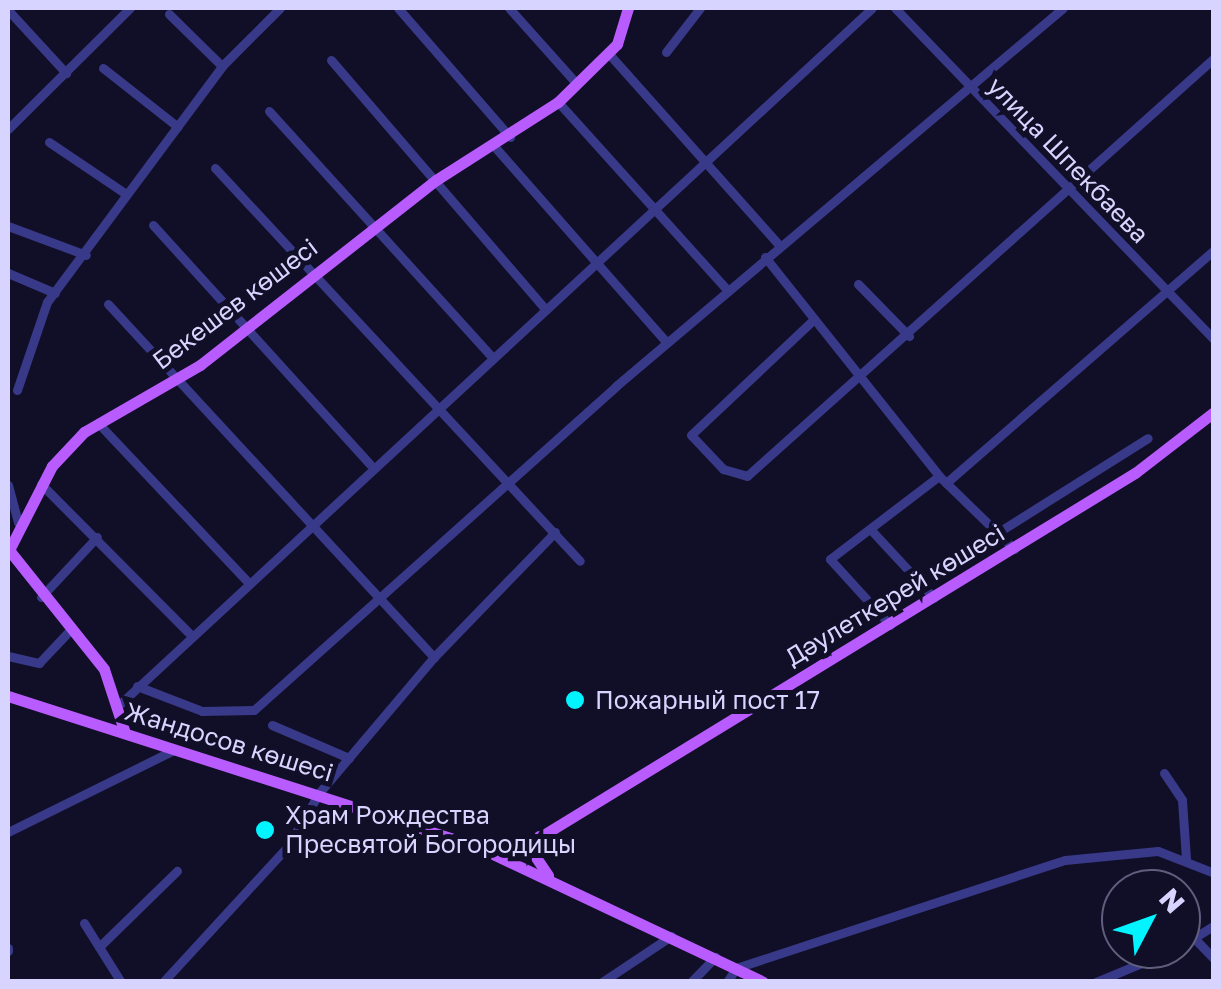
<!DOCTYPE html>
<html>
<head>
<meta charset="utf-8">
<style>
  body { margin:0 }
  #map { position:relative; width:1221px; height:989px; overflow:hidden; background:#110e27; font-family:"Golos Text",sans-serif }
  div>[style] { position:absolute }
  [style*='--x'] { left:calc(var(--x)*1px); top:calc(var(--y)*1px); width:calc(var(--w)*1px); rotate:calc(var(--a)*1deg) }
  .minor>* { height:9px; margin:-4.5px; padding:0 4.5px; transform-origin:4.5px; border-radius:4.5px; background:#383988 }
  .major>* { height:11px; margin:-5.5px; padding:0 5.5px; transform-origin:5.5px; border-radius:5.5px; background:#b95cff }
  .dots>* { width:28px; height:28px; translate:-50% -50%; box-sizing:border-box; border:5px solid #110e27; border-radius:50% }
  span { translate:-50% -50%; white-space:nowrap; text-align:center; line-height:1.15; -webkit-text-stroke:10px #110e27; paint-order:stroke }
  .street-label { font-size:25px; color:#d7d5ff }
  .poi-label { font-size:25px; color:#d7d5ff }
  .left { translate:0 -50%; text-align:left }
  .frame { position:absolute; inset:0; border:10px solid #d7d5ff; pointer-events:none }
  .north { position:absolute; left:1101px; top:869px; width:100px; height:100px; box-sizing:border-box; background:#110e27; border:2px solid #605e7d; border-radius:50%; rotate:49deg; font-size:28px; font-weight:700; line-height:40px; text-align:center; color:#d7d5ff }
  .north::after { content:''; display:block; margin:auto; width:35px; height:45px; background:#01f4ff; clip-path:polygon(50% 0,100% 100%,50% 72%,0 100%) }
</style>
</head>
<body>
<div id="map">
  <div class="minor">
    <i style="--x:398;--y:8;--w:171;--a:49"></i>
    <i style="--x:509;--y:8;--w:102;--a:48.2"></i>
    <i style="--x:895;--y:8;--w:460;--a:46.1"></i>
    <i style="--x:8;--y:10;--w:86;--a:47.4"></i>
    <i style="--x:169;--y:14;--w:74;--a:44.5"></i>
    <i style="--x:666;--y:52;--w:56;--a:-52.3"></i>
    <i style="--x:609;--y:54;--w:257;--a:48.3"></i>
    <i style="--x:331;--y:60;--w:328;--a:49.3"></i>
    <i style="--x:103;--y:68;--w:95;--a:38.2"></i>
    <i style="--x:558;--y:102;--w:253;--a:48"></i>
    <i style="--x:269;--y:111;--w:333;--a:47.8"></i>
    <i style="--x:8;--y:129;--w:172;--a:-44.8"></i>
    <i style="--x:49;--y:142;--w:93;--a:34"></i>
    <i style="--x:494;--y:146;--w:261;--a:48.7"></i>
    <i style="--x:215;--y:168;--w:536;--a:47.12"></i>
    <i style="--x:153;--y:225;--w:323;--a:47.8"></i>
    <i style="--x:8;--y:226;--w:83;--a:20.4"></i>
    <i style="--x:765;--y:257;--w:280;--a:51.5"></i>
    <i style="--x:939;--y:476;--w:105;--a:44.2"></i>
    <i style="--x:8;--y:273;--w:51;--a:23.1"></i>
    <i style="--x:858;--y:284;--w:73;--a:45.6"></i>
    <i style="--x:108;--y:304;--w:481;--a:47.3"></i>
    <i style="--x:812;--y:321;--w:166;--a:136.7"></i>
    <i style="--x:691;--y:435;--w:47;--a:46.7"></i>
    <i style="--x:723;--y:469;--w:25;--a:16"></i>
    <i style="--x:747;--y:476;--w:627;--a:-41.83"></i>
    <i style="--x:17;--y:390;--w:93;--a:-71.2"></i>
    <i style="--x:47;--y:302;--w:294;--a:-53.4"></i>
    <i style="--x:222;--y:66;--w:82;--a:-45"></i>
    <i style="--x:98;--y:423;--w:220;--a:46.7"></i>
    <i style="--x:946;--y:483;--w:355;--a:-41"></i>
    <i style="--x:41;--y:484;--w:210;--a:45.2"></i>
    <i style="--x:8;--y:485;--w:39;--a:75"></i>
    <i style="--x:872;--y:531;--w:91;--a:47.2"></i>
    <i style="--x:997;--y:533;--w:178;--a:-32.2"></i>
    <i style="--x:41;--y:597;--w:82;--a:-47"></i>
    <i style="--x:890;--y:625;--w:89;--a:-132.3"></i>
    <i style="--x:830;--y:559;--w:137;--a:-37.3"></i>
    <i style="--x:8;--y:656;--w:32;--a:13"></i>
    <i style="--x:39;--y:663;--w:48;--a:-46.7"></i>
    <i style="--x:137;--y:686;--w:70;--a:21"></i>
    <i style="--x:202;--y:711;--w:52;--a:-1.1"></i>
    <i style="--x:254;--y:710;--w:486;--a:-41.8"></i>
    <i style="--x:616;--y:386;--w:585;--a:-40.22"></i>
    <i style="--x:121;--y:703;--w:1023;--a:-42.78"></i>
    <i style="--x:272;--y:725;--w:84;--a:23.2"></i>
    <i style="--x:1164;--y:773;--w:32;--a:56"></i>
    <i style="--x:1182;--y:800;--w:59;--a:86.1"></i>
    <i style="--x:8;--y:832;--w:187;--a:-26.3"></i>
    <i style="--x:84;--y:923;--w:70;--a:57.9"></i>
    <i style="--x:1194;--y:938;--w:29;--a:46"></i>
    <i style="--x:1181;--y:946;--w:39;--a:-32"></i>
    <i style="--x:99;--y:947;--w:109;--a:-44.3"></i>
    <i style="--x:8;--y:948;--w:3;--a:90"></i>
    <i style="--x:163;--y:982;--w:183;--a:-47.4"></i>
    <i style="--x:287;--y:847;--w:63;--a:-59.3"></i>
    <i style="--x:319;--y:793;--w:178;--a:-49.8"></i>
    <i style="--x:434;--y:657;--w:174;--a:-45.9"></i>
    <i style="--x:602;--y:982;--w:83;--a:-33.7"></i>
    <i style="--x:691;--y:982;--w:35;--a:-46"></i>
    <i style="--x:727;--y:982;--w:17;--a:-57"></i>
    <i style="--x:736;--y:968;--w:346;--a:-18.2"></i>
    <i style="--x:1065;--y:860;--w:93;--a:-5.5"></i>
    <i style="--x:1158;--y:851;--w:60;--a:21.4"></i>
    <i style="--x:1096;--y:982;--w:86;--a:-22.7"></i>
  </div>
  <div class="major">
    <i style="--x:8;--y:696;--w:494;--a:17.8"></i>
    <i style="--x:478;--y:847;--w:315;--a:25.3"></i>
    <i style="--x:125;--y:733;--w:67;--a:-108.2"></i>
    <i style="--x:104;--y:669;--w:152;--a:-128.6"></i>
    <i style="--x:9;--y:550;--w:94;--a:-62.9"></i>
    <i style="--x:52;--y:466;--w:47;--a:-46.7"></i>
    <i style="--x:84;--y:432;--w:134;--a:-30"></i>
    <i style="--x:200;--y:365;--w:300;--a:-38.1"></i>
    <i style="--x:436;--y:180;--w:145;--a:-32.6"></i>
    <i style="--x:558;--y:102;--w:83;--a:-44.5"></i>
    <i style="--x:617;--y:44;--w:38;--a:-73"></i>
    <i style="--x:539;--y:836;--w:18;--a:109"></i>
    <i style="--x:533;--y:853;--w:27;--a:56"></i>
    <i style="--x:504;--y:859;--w:740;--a:-31.46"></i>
    <i style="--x:1135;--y:473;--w:100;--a:-37.7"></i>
  </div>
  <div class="dots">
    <i style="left:575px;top:700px;background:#01f4ff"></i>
    <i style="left:265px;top:830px;background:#01f4ff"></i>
  </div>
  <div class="street-label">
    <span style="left:1068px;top:160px;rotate:46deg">улица Шпекбаева</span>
    <span style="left:235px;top:304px;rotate:-37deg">Бекешев көшесі</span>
    <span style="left:895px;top:595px;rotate:-31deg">Дәулеткерей көшесі</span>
    <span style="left:229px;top:742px;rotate:17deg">Жандосов көшесі</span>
  </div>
  <div class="poi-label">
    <span class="left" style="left:595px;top:700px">Пожарный пост 17</span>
    <span class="left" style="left:285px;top:830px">Храм Рождества<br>Пресвятой Богородицы</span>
  </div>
  <div class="frame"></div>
  <div class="north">N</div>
</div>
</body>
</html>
